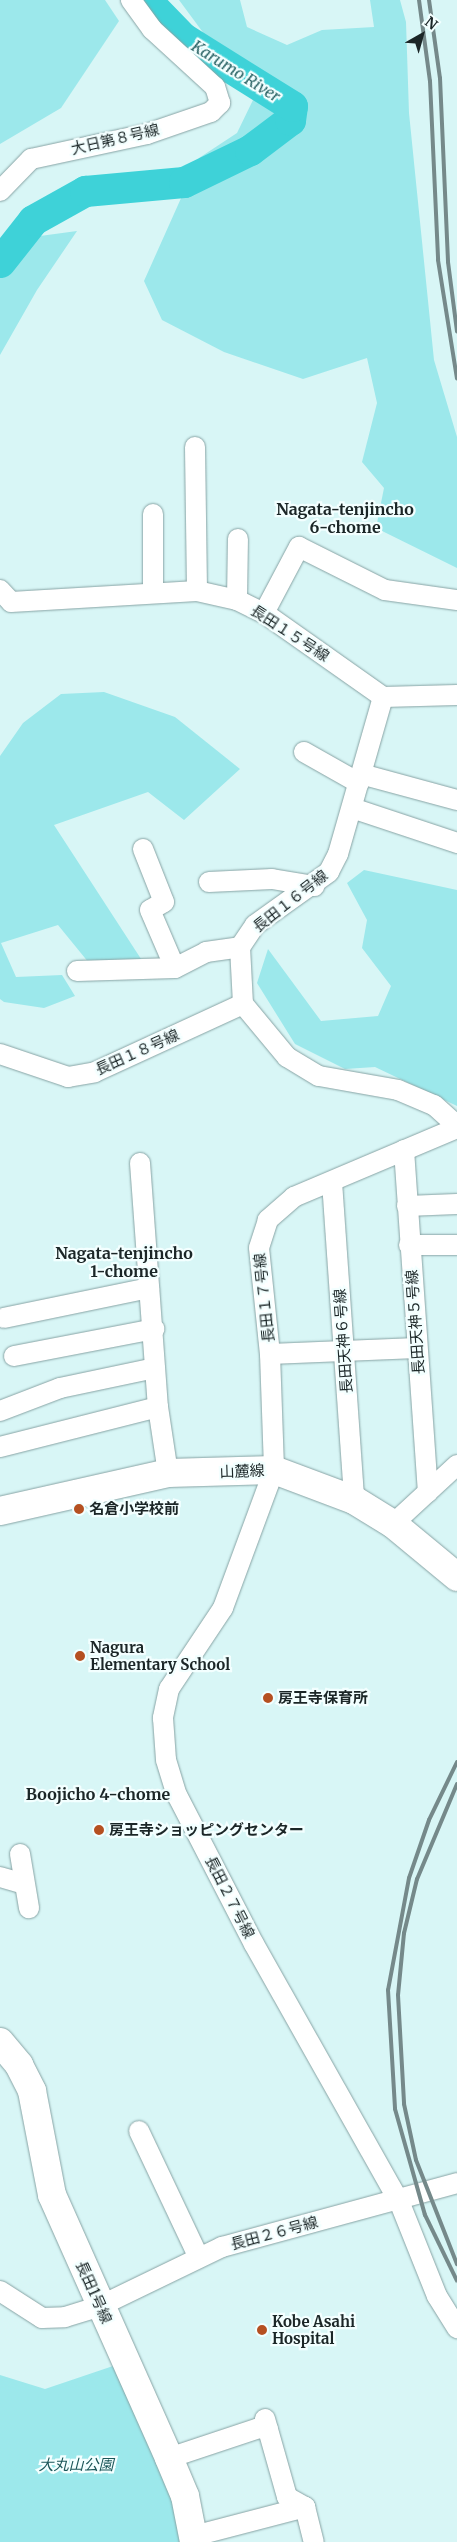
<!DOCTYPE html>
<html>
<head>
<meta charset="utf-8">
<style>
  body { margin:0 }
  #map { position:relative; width:457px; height:2542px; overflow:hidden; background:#d8f6f6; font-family:Merriweather,"Noto Sans JP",serif }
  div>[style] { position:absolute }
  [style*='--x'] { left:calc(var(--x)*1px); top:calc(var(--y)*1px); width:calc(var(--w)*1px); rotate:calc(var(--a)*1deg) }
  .green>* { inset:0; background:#9ce8eb }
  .river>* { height:31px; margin:-15.5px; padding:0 15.5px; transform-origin:15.5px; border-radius:15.5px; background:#3ed2d8 }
  .roads { filter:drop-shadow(0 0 1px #87a3a4) drop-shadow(0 0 1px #87a3a4) }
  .street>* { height:20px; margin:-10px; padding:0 10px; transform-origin:10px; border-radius:10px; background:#fff }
  .secondary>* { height:28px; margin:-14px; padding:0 14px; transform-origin:14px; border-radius:14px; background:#fff }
  .primary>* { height:28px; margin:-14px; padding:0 14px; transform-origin:14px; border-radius:14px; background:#fff }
  .rail>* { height:4px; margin:-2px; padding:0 2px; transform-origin:2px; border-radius:2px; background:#75898a }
  .dots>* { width:14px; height:14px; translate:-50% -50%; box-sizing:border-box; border:2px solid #f3ffff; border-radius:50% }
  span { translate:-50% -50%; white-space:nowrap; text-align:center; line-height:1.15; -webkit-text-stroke:4.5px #f3ffff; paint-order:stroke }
  .street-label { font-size:15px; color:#1b2627 }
  .poi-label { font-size:15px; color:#1b2627; font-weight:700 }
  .left { translate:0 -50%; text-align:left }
  .park-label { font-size:15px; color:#1b5759; font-style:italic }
  .water-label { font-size:16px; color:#256062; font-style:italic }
  .neighbourhood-label { font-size:16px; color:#1b2627; font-weight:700 }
  .north { position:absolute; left:397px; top:10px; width:50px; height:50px; -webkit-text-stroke:4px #f3ffff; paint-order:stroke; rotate:38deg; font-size:14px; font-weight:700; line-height:20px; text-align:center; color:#1b2627 }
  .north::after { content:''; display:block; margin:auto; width:18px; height:22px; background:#1b2627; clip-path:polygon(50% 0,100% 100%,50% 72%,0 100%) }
</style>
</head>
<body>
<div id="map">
  <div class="green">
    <i style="clip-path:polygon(0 0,105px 0,119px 21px,61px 108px,0 144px)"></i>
    <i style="clip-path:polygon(179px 0,240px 0,247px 27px,287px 45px,322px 30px,374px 27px,370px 0,400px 0,406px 22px,409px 113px,434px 360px,457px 437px,457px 568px,376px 528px,384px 488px,362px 462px,377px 403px,367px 358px,303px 379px,224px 352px,162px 320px,144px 281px,199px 158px,237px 133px,253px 100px)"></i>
    <i style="clip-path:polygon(77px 231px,37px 290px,0 355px,0 271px,40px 236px)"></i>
    <i style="clip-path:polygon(104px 692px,175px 717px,240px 769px,184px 820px,148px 792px,54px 825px,143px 962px,89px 963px,58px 925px,1px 943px,16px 977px,62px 975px,75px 996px,44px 1008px,4px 1002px,0 999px,0 756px,23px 723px,61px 694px)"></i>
    <i style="clip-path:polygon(364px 870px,457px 890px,457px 1106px,375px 1067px,345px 1069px,295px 1044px,257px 983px,268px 949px,321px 1021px,378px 1016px,391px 986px,362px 948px,367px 920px,347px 883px)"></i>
    <i style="clip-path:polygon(119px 2364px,178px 2514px,182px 2542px,0 2542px,0 2375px,45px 2389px)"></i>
  </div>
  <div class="river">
    <i style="--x:0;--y:262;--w:53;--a:-51.8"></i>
    <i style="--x:33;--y:220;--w:60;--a:-29.1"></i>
    <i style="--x:85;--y:191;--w:99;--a:-5.2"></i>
    <i style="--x:184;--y:182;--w:73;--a:-25.9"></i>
    <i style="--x:250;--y:150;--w:50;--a:-36.9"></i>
    <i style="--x:290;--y:120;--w:14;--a:-82"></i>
    <i style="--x:292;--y:106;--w:128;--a:-148"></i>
    <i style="--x:183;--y:38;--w:53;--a:-134.2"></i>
  </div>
  <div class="roads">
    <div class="street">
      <i style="--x:0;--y:191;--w:45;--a:-45.9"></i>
      <i style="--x:31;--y:159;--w:119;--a:-12.2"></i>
      <i style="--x:147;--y:134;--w:68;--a:-19"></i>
      <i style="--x:211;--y:112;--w:13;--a:-45"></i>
      <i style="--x:220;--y:103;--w:17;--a:-107"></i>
      <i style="--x:215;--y:87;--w:86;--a:-137.4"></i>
      <i style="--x:152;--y:29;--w:36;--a:-126"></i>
      <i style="--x:195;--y:447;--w:144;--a:89.2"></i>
      <i style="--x:153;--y:514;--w:79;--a:90"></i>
      <i style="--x:0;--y:590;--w:16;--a:47"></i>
      <i style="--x:11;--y:602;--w:186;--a:-3.4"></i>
      <i style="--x:197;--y:591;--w:41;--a:12.7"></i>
      <i style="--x:237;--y:600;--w:30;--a:26"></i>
      <i style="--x:264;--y:613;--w:146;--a:35.2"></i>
      <i style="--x:383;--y:697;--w:74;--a:-1.5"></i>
      <i style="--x:237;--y:600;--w:61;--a:-89.1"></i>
      <i style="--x:264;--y:613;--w:75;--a:-62.1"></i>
      <i style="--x:299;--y:547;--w:96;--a:26.6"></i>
      <i style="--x:385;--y:590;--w:73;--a:7.9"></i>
      <i style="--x:383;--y:697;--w:163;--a:106"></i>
      <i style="--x:338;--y:854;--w:20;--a:117"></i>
      <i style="--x:329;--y:872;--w:91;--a:144.4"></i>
      <i style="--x:255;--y:925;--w:27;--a:124"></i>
      <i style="--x:240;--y:947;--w:57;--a:87"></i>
      <i style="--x:243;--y:1004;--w:69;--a:50.3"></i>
      <i style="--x:287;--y:1057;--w:37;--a:31"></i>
      <i style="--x:319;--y:1076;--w:80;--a:10"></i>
      <i style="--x:398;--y:1090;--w:39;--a:23"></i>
      <i style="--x:434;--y:1105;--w:31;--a:42"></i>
      <i style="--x:304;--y:752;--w:63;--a:29.4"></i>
      <i style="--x:361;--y:774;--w:99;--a:15.2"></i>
      <i style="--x:352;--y:808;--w:111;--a:18.4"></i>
      <i style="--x:143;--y:849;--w:57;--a:68.4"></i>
      <i style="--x:164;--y:902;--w:16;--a:150"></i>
      <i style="--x:150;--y:910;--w:63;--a:66.7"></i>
      <i style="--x:209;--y:882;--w:63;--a:-2.7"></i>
      <i style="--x:272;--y:879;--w:43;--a:9.5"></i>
      <i style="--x:77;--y:971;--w:98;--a:-1.8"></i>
      <i style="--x:175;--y:968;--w:35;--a:-27"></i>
      <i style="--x:206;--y:952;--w:34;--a:-8"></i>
      <i style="--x:0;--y:1054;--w:72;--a:18.7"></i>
      <i style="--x:68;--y:1077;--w:27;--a:-10"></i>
      <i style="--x:95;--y:1072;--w:163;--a:-24.7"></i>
      <i style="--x:457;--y:1128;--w:177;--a:157.1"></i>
      <i style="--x:294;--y:1197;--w:35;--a:139"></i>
      <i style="--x:268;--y:1220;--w:29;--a:108"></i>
      <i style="--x:259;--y:1248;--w:107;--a:84.1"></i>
      <i style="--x:270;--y:1354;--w:116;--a:88"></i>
      <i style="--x:274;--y:1470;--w:147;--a:110.3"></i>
      <i style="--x:223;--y:1608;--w:97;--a:123.7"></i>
      <i style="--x:169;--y:1689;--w:30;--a:102"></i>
      <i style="--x:163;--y:1718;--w:42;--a:85.9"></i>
      <i style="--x:166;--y:1760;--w:37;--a:73"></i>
      <i style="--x:177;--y:1795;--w:168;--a:62.7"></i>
      <i style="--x:254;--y:1944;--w:295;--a:60.6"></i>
      <i style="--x:399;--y:2201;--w:102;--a:68.2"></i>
      <i style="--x:437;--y:2296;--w:38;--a:58"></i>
      <i style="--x:404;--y:1150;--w:343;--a:86"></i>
      <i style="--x:140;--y:1163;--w:245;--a:85.8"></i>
      <i style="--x:158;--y:1407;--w:67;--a:81.4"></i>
      <i style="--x:332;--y:1182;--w:319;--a:86"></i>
      <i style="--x:407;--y:1206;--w:50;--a:-2.3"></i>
      <i style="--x:409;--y:1245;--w:48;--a:0"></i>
      <i style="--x:4;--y:1318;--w:148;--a:-11.7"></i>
      <i style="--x:270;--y:1354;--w:147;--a:-2.3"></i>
      <i style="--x:14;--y:1356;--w:143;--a:-10.9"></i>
      <i style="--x:0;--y:1411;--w:64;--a:-21"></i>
      <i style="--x:60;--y:1388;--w:97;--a:-11.9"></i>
      <i style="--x:0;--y:1447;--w:163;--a:-14.2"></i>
      <i style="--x:393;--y:1524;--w:87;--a:-42.7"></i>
      <i style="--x:20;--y:1854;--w:55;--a:80.5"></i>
      <i style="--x:0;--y:1877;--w:25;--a:16"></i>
      <i style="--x:139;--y:2131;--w:140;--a:64.7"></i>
      <i style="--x:0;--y:2291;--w:50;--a:32.7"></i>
      <i style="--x:42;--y:2318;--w:23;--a:-2"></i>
      <i style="--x:65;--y:2317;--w:37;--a:-17"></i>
      <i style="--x:100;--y:2306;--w:136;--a:-25.8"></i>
      <i style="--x:222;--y:2247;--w:244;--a:-15.2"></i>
      <i style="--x:265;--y:2419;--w:81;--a:74.2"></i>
      <i style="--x:287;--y:2497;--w:21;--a:29"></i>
      <i style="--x:305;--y:2507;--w:36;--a:76"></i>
      <i style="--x:169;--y:2458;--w:95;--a:-18.4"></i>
      <i style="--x:259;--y:2428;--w:9;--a:6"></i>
      <i style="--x:194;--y:2536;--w:115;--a:-14.6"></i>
    </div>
    <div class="secondary">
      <i style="--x:0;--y:2042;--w:30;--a:50"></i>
      <i style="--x:19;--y:2065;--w:29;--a:63"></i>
      <i style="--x:32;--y:2091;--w:106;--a:79.1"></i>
      <i style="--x:52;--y:2195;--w:288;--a:66"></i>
      <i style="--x:169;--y:2458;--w:41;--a:67.2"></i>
      <i style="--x:185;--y:2496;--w:47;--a:78.9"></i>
    </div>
    <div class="primary">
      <i style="--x:0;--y:1511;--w:172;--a:-12.7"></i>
      <i style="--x:168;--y:1473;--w:106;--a:-1.6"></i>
      <i style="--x:274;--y:1470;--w:85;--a:20.6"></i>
      <i style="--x:354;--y:1500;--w:46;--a:31.6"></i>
      <i style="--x:393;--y:1524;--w:83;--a:39.6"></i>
    </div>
  </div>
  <div class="rail">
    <i style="--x:419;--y:0;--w:82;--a:82.3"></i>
    <i style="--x:430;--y:81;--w:179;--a:87.4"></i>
    <i style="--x:438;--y:260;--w:120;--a:80.9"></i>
    <i style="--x:429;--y:0;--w:79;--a:82"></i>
    <i style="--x:440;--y:78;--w:184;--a:87.5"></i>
    <i style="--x:448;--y:262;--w:70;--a:82.6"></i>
    <i style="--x:457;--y:1762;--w:64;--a:115.8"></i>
    <i style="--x:429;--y:1820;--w:61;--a:109"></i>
    <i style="--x:409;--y:1878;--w:114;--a:100.6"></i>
    <i style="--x:388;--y:1990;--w:119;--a:86.6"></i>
    <i style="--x:395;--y:2109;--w:110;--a:74.2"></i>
    <i style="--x:425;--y:2215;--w:73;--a:64.1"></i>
    <i style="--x:457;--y:1784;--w:103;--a:112.8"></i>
    <i style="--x:417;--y:1879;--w:56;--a:103.5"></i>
    <i style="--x:404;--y:1933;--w:62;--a:95.5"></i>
    <i style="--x:398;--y:1995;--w:109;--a:86.8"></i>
    <i style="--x:404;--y:2104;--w:57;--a:77.9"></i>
    <i style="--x:416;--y:2160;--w:112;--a:68.5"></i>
  </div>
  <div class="dots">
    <i style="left:79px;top:1509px;background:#b55021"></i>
    <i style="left:80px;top:1656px;background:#b55021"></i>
    <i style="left:268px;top:1698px;background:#b55021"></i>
    <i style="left:99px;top:1830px;background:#b55021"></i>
    <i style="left:262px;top:2330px;background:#b55021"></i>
  </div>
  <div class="street-label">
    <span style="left:115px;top:139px;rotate:-13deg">大日第８号線</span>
    <span style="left:290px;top:633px;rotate:33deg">長田１５号線</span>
    <span style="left:290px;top:901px;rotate:-38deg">長田１６号線</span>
    <span style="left:137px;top:1052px;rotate:-24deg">長田１８号線</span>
    <span style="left:264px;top:1298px;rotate:-96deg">長田１７号線</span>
    <span style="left:415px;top:1322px;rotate:-94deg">長田天神５号線</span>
    <span style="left:343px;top:1341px;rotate:-94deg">長田天神６号線</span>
    <span style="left:242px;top:1471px;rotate:-2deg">山麓線</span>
    <span style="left:230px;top:1897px;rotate:63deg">長田２７号線</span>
    <span style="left:274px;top:2233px;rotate:-15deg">長田２６号線</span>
    <span style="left:94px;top:2292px;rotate:66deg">長田1号線</span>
  </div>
  <div class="poi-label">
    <span class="left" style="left:89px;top:1509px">名倉小学校前</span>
    <span class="left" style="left:90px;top:1656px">Nagura<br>Elementary School</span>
    <span class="left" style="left:278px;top:1698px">房王寺保育所</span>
    <span class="left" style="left:109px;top:1830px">房王寺ショッピングセンター</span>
    <span class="left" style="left:272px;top:2330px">Kobe Asahi<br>Hospital</span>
  </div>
  <div class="park-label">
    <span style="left:76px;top:2465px">大丸山公園</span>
  </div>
  <div class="water-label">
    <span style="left:236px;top:71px;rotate:32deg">Karumo River</span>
  </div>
  <div class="neighbourhood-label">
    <span style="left:345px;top:518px">Nagata-tenjincho<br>6-chome</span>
    <span style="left:124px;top:1262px">Nagata-tenjincho<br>1-chome</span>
    <span style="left:98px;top:1794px">Boojicho 4-chome</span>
  </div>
  <div class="north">N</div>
</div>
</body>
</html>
